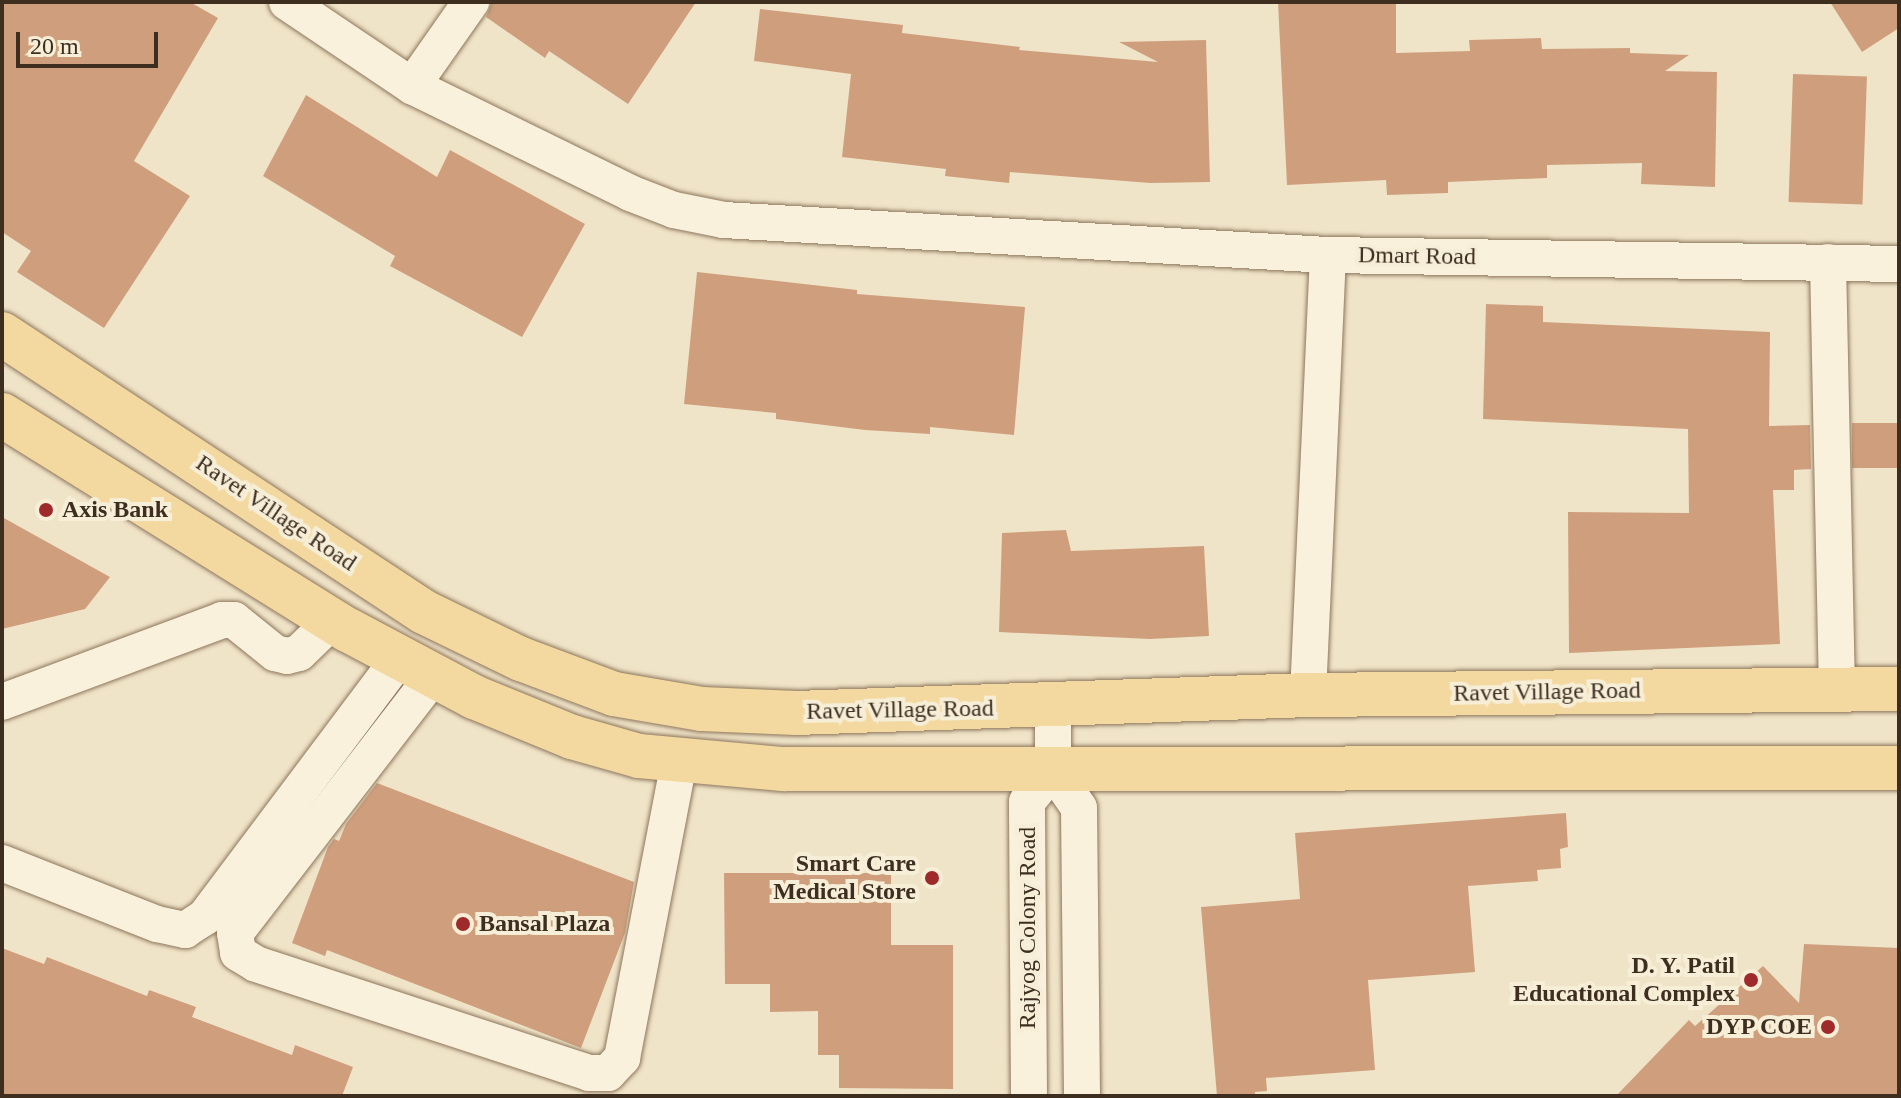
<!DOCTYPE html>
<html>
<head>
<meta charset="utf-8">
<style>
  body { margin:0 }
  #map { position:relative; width:1901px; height:1098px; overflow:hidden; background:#f0e4c8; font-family:"Times New Roman",serif }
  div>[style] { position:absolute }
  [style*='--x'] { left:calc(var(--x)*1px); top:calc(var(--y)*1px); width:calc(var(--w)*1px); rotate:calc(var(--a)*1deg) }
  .building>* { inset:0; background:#cf9f7d; transform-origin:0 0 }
  .roads { filter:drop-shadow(0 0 2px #8d765c) drop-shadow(0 0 2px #8d765c) }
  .street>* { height:36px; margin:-18px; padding:0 18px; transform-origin:18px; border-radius:18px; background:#faf1dc }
  .primary>* { height:44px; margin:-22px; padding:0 22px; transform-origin:22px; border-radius:22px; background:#f3d9a0 }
  .dots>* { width:22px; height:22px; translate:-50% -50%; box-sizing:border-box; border:4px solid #f7eed8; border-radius:50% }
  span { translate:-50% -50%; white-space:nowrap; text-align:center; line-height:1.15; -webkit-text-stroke:8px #f7eed8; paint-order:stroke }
  .street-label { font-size:24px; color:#3d2e20 }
  .poi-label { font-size:24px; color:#3d2e20; font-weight:700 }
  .left { translate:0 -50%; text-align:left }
  .right { translate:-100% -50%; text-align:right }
  .frame { position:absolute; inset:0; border:4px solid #3d2e20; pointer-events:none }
  .scale { position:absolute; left:16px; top:32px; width:142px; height:36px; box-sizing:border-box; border:4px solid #3d2e20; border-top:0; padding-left:10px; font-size:24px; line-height:28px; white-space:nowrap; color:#3d2e20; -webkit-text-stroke:6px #f7eed8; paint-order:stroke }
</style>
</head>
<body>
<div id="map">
  <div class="building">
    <i style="clip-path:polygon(2px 2px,190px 2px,218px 18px,134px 161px,190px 196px,104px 328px,17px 272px,31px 251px,2px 232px)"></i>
    <i style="clip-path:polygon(492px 2px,696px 2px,628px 104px,549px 51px,545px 58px,486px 17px)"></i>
    <i style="clip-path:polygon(1278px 2px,1396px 2px,1396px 53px,1470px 51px,1469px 40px,1541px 38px,1542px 49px,1630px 48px,1630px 53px,1689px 55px,1665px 71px,1717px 72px,1715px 187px,1641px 184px,1642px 163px,1547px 165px,1547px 178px,1448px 182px,1448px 193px,1387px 195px,1386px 180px,1287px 185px)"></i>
    <i style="clip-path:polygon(1830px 2px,1899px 2px,1899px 28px,1862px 52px)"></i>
    <i style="clip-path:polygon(760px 9px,903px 25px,902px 33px,1020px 47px,1019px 50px,1158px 62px,1119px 42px,1206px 40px,1210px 182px,1150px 183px,1010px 172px,1009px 183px,945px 176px,946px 169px,842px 157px,851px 74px,754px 61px)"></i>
    <i style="left:1793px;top:74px;width:74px;height:128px;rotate:2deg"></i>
    <i style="clip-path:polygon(306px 95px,437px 177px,450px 150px,585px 224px,522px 337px,390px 266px,395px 256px,263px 176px)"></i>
    <i style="clip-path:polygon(697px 272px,857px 290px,857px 294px,1025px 307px,1014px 435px,930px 427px,930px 434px,865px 430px,776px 419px,776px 413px,684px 404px)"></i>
    <i style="clip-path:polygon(1486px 304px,1543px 306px,1543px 322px,1770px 332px,1769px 426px,1810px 425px,1811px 469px,1794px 470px,1794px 490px,1773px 490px,1780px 644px,1569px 653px,1568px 512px,1689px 513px,1688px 429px,1483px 419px)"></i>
    <i style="left:1899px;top:423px;width:45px;height:47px;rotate:90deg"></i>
    <i style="clip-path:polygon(2px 517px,110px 577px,85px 609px,2px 629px)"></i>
    <i style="clip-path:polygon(1066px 530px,1071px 551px,1204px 546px,1209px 636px,1150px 639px,999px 632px,1002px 533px)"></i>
    <i style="clip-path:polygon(377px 783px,634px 882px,625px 933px,581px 1048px,327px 950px,325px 956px,292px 943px,328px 847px,334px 839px,339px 841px,346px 824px)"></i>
    <i style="clip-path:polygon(1566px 813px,1568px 847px,1560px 849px,1561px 868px,1537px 870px,1538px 881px,1468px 886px,1475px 972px,1368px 980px,1375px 1070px,1266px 1078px,1267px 1091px,1255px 1092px,1255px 1096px,1217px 1096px,1201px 907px,1300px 899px,1295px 833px)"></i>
    <i style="clip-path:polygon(724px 873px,891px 873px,891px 945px,953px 945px,953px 1089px,839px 1088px,839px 1055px,818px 1055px,818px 1011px,770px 1012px,770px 984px,725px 984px)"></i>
    <i style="clip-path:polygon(1804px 944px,1899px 948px,1899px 1096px,1616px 1096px,1689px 1020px,1695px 1026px,1763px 966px,1799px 1003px)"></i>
    <i style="clip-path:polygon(2px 948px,44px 964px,47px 957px,147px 996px,149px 990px,196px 1007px,192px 1017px,292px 1055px,295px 1045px,353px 1067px,342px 1096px,2px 1096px)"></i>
  </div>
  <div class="roads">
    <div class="street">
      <i style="--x:287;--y:2;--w:151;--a:33.9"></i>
      <i style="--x:412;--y:86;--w:243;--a:26.1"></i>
      <i style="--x:630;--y:193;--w:47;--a:21.1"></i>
      <i style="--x:674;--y:210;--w:51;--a:11.3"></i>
      <i style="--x:724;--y:220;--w:605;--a:3.32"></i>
      <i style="--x:1328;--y:255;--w:571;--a:0.9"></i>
      <i style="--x:412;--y:86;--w:103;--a:-54.9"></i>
      <i style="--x:1828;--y:262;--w:426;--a:88.8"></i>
      <i style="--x:434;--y:675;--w:326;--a:127.6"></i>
      <i style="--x:235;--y:933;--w:20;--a:81"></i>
      <i style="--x:238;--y:953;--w:21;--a:31"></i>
      <i style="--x:256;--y:964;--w:350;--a:18.1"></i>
      <i style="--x:589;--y:1073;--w:19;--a:0"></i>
      <i style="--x:608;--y:1073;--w:21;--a:-47"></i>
      <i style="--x:622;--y:1058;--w:301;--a:-79.1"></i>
      <i style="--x:1308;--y:695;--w:440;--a:-87.4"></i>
      <i style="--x:2;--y:702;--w:235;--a:-20.4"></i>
      <i style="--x:222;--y:620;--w:12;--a:0"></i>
      <i style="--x:234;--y:620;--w:53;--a:38.8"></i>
      <i style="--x:275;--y:653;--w:12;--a:14"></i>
      <i style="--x:287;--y:656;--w:12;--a:-14"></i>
      <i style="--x:299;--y:653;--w:47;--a:-44.1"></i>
      <i style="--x:1053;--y:706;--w:64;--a:90"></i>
      <i style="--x:1053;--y:770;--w:46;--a:55.6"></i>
      <i style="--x:1079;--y:808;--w:288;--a:89.4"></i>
      <i style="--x:2;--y:863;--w:167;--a:21.5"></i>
      <i style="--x:157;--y:924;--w:29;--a:12"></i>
      <i style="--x:185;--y:930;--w:24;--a:-33"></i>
      <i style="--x:205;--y:917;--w:325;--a:-53.1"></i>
      <i style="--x:1029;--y:1096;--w:294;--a:-90.4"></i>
      <i style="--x:1027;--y:802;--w:41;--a:-50.9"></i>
    </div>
    <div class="primary">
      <i style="--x:2;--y:334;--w:505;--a:33.38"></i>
      <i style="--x:424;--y:612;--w:108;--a:25.9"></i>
      <i style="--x:521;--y:659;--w:99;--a:20.6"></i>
      <i style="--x:614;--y:694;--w:89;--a:9.7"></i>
      <i style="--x:702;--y:709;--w:94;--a:2.4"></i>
      <i style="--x:796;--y:713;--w:512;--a:-2.01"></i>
      <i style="--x:1308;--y:695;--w:591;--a:-0.58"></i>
      <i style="--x:2;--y:415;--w:407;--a:31.9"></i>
      <i style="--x:348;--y:630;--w:143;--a:28"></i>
      <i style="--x:474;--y:697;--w:106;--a:22.2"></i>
      <i style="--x:572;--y:737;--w:70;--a:15.8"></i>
      <i style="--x:639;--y:756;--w:145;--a:5.2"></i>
      <i style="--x:783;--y:769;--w:1116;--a:-0.05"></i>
    </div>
  </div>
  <div class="dots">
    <i style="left:46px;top:510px;background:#9e2a2b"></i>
    <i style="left:932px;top:878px;background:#9e2a2b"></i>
    <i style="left:463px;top:924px;background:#9e2a2b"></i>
    <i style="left:1751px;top:980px;background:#9e2a2b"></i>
    <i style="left:1828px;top:1027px;background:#9e2a2b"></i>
  </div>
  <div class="street-label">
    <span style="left:1417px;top:256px;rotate:1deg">Dmart Road</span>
    <span style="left:276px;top:513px;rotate:34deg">Ravet Village Road</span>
    <span style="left:1547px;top:692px;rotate:-1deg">Ravet Village Road</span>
    <span style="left:900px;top:710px;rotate:-1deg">Ravet Village Road</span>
    <span style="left:1028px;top:928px;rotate:-90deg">Rajyog Colony Road</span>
  </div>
  <div class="poi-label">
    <span class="left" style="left:62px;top:510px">Axis Bank</span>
    <span class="right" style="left:916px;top:878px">Smart Care<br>Medical Store</span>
    <span class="left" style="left:479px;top:924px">Bansal Plaza</span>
    <span class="right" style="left:1735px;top:980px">D. Y. Patil<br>Educational Complex</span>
    <span class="right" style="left:1812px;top:1027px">DYP COE</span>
  </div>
  <div class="frame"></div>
  <div class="scale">20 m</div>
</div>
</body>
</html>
